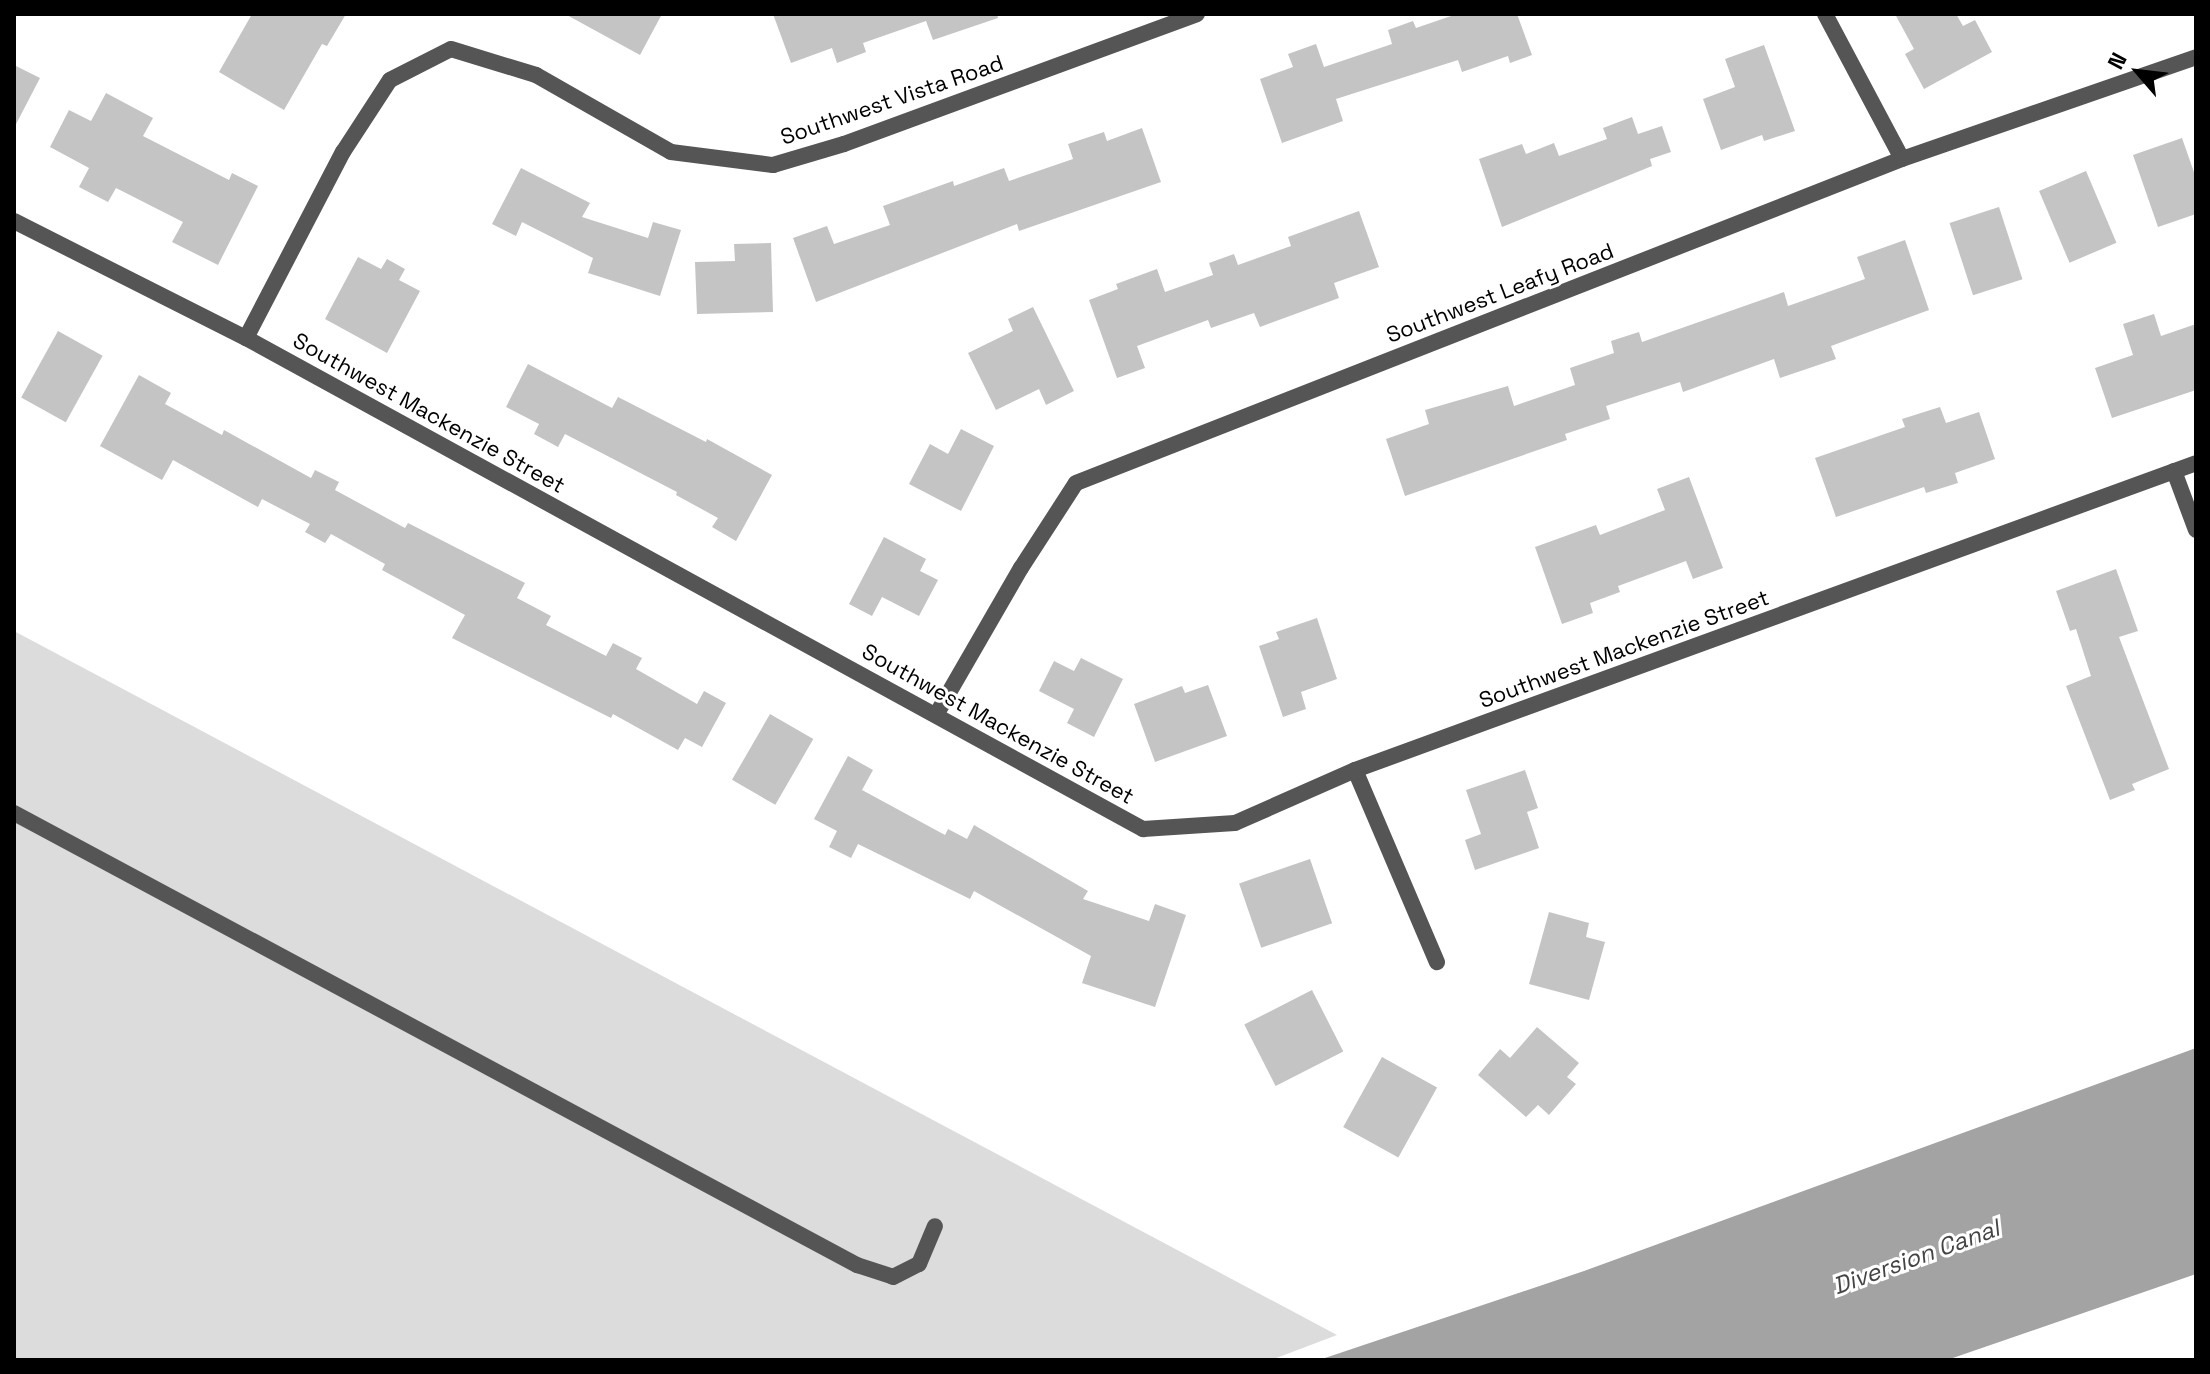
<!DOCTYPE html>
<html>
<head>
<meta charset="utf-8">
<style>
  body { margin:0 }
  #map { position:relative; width:2210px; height:1374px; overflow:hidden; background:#fff; font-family:"Space Grotesk",sans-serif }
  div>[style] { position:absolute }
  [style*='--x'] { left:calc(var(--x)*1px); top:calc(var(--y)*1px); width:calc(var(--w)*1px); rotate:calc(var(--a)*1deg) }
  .green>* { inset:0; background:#dcdcdc }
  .water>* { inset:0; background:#a3a3a3 }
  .building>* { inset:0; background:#c4c4c4; transform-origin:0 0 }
  .street>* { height:16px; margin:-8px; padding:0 8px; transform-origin:8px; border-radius:8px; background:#555 }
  span { translate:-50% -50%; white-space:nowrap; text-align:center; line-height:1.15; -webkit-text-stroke:6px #fff; paint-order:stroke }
  .street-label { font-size:22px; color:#000 }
  .water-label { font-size:24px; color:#444; font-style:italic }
  .frame { position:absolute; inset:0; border:16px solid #000; pointer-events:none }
  .north { position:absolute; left:2098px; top:32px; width:80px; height:80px; -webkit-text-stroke:6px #fff; paint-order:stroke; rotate:298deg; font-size:22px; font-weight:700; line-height:32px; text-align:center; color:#000 }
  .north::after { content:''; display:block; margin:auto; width:28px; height:36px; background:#000; clip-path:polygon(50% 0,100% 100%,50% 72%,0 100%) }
</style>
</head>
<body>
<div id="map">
  <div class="green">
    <i style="clip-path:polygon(14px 631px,1337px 1335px,1271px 1360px,14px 1360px)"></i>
  </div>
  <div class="water">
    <i style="clip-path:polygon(2196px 1048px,2196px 1274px,1947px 1360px,1319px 1360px,1584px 1271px)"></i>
  </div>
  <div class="building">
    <i style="clip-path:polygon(252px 14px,346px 14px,327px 46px,322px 44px,284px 110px,219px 72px)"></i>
    <i style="clip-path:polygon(565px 14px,662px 14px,640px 55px)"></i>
    <i style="clip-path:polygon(773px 14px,997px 14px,998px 18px,933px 40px,926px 21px,863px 43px,866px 52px,837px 63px,832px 48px,791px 63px)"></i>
    <i style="clip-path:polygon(1457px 14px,1517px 14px,1532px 55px,1510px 63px,1508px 56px,1462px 72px,1458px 60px,1336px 99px,1343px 121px,1282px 143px,1260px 79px,1293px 67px,1288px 54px,1316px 44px,1324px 67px,1392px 44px,1388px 30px,1413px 21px,1416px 28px)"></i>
    <i style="clip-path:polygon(1895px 14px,1956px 14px,1963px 26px,1975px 20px,1992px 52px,1924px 89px,1905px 54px,1914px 49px)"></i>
    <i style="clip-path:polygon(1764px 45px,1795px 131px,1764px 141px,1762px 135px,1721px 150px,1703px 99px,1735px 87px,1725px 59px)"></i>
    <i style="clip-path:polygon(14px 65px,40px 78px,14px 128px)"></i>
    <i style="clip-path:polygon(106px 93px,153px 118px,143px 136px,229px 180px,232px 173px,258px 186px,218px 265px,172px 242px,183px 222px,116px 188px,108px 202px,79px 187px,89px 168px,50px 147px,69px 110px,91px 121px)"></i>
    <i style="clip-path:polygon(1632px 117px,1638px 134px,1662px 126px,1671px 152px,1650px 159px,1652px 166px,1502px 227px,1479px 159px,1522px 144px,1526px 154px,1554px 143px,1559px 156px,1607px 139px,1603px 128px)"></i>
    <i style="clip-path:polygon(1142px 128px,1161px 182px,1019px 231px,1017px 224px,816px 302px,793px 238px,827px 226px,834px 244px,890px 225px,883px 206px,953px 181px,954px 186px,1004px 168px,1009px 181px,1073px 159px,1068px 144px,1104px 132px,1107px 141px)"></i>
    <i style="clip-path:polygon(2182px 138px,2196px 178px,2196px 214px,2158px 227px,2133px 155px)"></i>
    <i style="clip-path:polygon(521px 168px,590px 203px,582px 217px,648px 238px,653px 222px,681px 230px,660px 296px,588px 273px,593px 258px,522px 222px,516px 236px,492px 224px)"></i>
    <i style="left:2086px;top:171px;width:78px;height:51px;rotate:67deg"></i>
    <i style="left:1999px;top:207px;width:76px;height:52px;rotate:72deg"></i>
    <i style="clip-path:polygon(1359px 211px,1379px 267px,1334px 283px,1339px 298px,1260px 327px,1254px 313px,1211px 328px,1208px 320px,1137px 346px,1145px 368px,1117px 378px,1089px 300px,1118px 289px,1116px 284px,1157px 269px,1165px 292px,1213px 275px,1209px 263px,1234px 254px,1238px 265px,1291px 246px,1288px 237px)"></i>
    <i style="clip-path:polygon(1905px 240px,1929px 310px,1831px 346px,1836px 359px,1780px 378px,1774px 359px,1683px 392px,1680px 382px,1606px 406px,1610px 419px,1565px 434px,1567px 440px,1405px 496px,1386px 439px,1429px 424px,1425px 410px,1508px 386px,1514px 406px,1575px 385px,1570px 368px,1614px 353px,1611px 341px,1639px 332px,1642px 342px,1784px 292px,1788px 306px,1865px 279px,1857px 257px)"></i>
    <i style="clip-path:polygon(771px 243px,773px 312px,697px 314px,695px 262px,735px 261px,734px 244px)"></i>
    <i style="clip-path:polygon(358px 257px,381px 269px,387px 259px,405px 269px,399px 280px,420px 291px,387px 353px,325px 319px)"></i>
    <i style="clip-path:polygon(1033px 307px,1074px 391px,1046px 405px,1039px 389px,996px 410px,968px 353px,1013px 331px,1008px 319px)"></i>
    <i style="clip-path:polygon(2154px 314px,2161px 336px,2196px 324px,2196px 390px,2112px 418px,2095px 368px,2133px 355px,2123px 324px)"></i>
    <i style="left:58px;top:331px;width:51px;height:76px;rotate:29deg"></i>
    <i style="clip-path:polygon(528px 364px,612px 408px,618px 397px,706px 442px,707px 439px,772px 475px,736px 541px,712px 527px,718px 518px,676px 495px,677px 492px,565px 434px,558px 447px,534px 434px,539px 424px,506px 407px)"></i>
    <i style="clip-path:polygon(139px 375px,171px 393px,165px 404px,222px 435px,224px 430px,311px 478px,315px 470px,339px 482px,335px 490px,405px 528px,408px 523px,525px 583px,517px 598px,551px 616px,546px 625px,606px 656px,613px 643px,642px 658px,636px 669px,697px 704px,704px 691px,726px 703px,702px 747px,685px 738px,678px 750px,613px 714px,611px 718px,452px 638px,465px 615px,382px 570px,385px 564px,331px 534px,325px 543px,305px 532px,310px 524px,262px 499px,258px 507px,173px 460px,162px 480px,100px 446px)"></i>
    <i style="clip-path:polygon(1940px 407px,1946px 423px,1979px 412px,1995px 459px,1955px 473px,1958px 483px,1926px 493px,1924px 487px,1836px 517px,1815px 458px,1905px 427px,1902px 419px)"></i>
    <i style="clip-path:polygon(961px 429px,994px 446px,961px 511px,909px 484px,930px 444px,948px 454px)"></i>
    <i style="clip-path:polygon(1689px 477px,1723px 568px,1693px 579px,1686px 561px,1618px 586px,1620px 592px,1590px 603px,1593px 613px,1562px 624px,1535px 547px,1596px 525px,1600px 535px,1665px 510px,1657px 489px)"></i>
    <i style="clip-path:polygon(884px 537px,926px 559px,920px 571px,938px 580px,919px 616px,882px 597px,872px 616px,849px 604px)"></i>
    <i style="clip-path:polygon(2116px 569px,2138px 631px,2119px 637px,2169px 769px,2132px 784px,2135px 790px,2110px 800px,2066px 686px,2091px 676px,2076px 629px,2070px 631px,2056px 591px)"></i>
    <i style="clip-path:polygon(1317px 618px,1337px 679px,1301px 692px,1306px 709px,1283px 717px,1259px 646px,1279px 639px,1276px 632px)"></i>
    <i style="clip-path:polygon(1081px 658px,1123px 679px,1094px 737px,1067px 723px,1074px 709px,1039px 691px,1054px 661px,1074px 671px)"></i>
    <i style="clip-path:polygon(1208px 685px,1227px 736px,1155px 762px,1134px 704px,1182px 686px,1185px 693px)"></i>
    <i style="left:770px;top:714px;width:50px;height:76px;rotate:30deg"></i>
    <i style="clip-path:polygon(848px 756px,873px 770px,862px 790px,945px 835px,948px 829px,967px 839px,974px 825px,1088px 891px,1083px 899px,1149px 921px,1155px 904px,1186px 915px,1155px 1007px,1082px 983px,1091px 956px,974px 891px,970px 899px,858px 844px,851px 858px,829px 847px,837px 831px,814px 819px)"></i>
    <i style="clip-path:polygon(1525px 770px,1538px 808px,1527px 812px,1539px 848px,1475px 870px,1465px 840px,1481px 834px,1466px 790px)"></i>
    <i style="left:1310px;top:859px;width:68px;height:75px;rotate:71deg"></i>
    <i style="clip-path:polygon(1549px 912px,1589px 923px,1586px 937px,1605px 942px,1589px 1000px,1529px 984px)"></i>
    <i style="left:1312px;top:990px;width:69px;height:76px;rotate:63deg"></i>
    <i style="clip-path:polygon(1537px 1027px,1579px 1063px,1567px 1077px,1576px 1084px,1549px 1115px,1538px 1105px,1526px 1117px,1478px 1075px,1500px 1049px,1510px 1058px)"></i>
    <i style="left:1382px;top:1057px;width:63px;height:80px;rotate:29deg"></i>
  </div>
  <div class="street">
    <i style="--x:1825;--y:14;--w:164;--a:62"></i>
    <i style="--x:14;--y:221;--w:260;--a:26.8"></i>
    <i style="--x:246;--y:338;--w:1023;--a:28.7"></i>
    <i style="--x:1143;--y:829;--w:92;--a:-3.7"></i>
    <i style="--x:1235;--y:823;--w:131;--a:-23.8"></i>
    <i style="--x:1355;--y:770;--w:895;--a:-20.05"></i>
    <i style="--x:246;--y:338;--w:210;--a:-62.5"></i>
    <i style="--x:343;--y:152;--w:86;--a:-56.9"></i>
    <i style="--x:390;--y:80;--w:68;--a:-26.9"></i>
    <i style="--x:451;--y:49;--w:89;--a:17"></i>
    <i style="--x:536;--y:75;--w:155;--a:29.7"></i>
    <i style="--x:671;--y:152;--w:103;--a:7.3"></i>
    <i style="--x:773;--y:165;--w:74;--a:-16.5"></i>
    <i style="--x:844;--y:144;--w:376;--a:-20.2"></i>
    <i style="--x:2174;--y:471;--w:63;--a:69.6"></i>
    <i style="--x:936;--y:715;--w:170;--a:-60"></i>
    <i style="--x:1021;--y:568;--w:101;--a:-57.1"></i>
    <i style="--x:1076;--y:483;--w:887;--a:-21.42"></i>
    <i style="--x:1902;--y:159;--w:311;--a:-19.1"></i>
    <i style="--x:1355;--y:770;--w:209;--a:66.9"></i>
    <i style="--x:14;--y:813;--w:957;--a:28.2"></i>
    <i style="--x:857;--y:1265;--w:38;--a:18"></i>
    <i style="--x:893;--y:1277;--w:29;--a:-27"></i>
    <i style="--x:919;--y:1264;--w:41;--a:-67.2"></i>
  </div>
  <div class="street-label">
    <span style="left:892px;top:100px;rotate:-19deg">Southwest Vista Road</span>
    <span style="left:1500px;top:293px;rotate:-21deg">Southwest Leafy Road</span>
    <span style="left:429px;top:413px;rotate:29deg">Southwest Mackenzie Street</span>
    <span style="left:1624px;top:649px;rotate:-20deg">Southwest Mackenzie Street</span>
    <span style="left:998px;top:724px;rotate:29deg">Southwest Mackenzie Street</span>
  </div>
  <div class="water-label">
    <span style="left:1916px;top:1257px;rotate:-20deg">Diversion Canal</span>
  </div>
  <div class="frame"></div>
  <div class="north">N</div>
</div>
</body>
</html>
